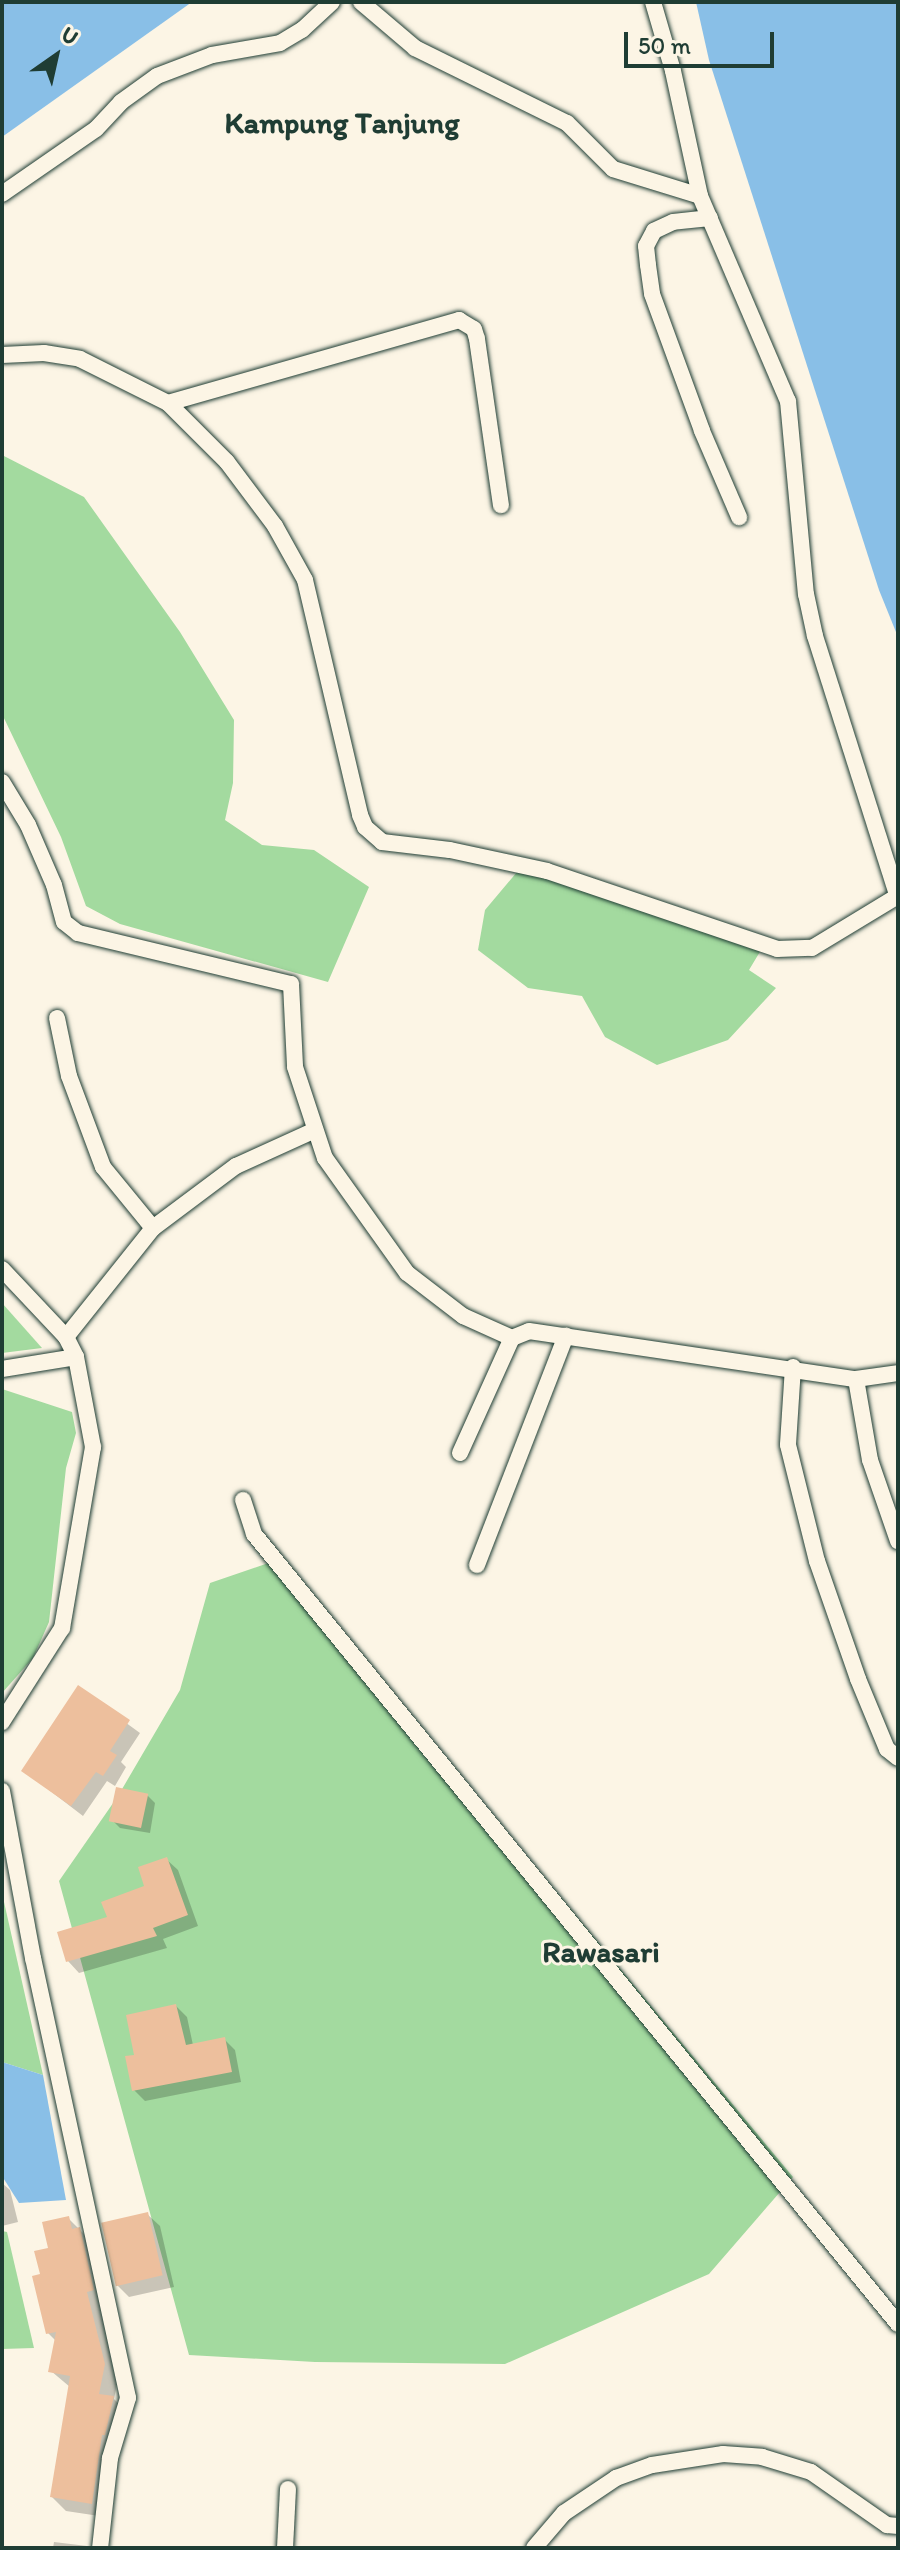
<!DOCTYPE html>
<html>
<head>
<meta charset="utf-8">
<style>
  body { margin:0 }
  #map { position:relative; width:900px; height:2550px; overflow:hidden; background:#fcf5e5; font-family:Itim,sans-serif }
  div>[style] { position:absolute }
  [style*='--x'] { left:calc(var(--x)*1px); top:calc(var(--y)*1px); width:calc(var(--w)*1px); rotate:calc(var(--a)*1deg) }
  .green>* { inset:0; background:#a3da9f }
  .water>* { inset:0; background:#89bfe7 }
  .shadow>* { inset:0; background:#0003 }
  .building>* { inset:0; background:#edbf9d; transform-origin:0 0 }
  .roads { filter:drop-shadow(0 0 2px #1f3d34) drop-shadow(0 0 2px #1f3d34) }
  .minor>* { height:16px; margin:-8px; padding:0 8px; transform-origin:8px; border-radius:8px; background:#fcf5e5 }
  span { translate:-50% -50%; white-space:nowrap; text-align:center; line-height:1.15; -webkit-text-stroke:6px #fcf5e5; paint-order:stroke }
  .neighbourhood-label { font-size:30px; color:#1f3d34; font-weight:700 }
  .frame { position:absolute; inset:0; border:4px solid #1f3d34; pointer-events:none }
  .north { position:absolute; left:16px; top:16px; width:80px; height:80px; -webkit-text-stroke:6px #fcf5e5; paint-order:stroke; rotate:34deg; font-size:22px; font-weight:700; line-height:32px; text-align:center; color:#1f3d34 }
  .north::after { content:''; display:block; margin:auto; width:28px; height:36px; background:#1f3d34; clip-path:polygon(50% 0,100% 100%,50% 72%,0 100%) }
  .scale { position:absolute; left:624px; top:32px; width:150px; height:36px; box-sizing:border-box; border:4px solid #1f3d34; border-top:0; padding-left:10px; font-size:24px; line-height:28px; white-space:nowrap; color:#1f3d34; -webkit-text-stroke:6px #fcf5e5; paint-order:stroke }
</style>
</head>
<body>
<div id="map">
  <div class="green">
    <i style="clip-path:polygon(2px 455px,84px 497px,180px 632px,234px 720px,233px 783px,225px 820px,262px 845px,314px 850px,369px 887px,328px 982px,120px 924px,86px 906px,61px 837px,2px 714px)"></i>
    <i style="clip-path:polygon(517px 872px,553px 880px,761px 950px,749px 970px,776px 988px,728px 1040px,657px 1065px,605px 1037px,582px 996px,528px 988px,478px 950px,485px 910px)"></i>
    <i style="clip-path:polygon(2px 1303px,42px 1348px,2px 1353px)"></i>
    <i style="clip-path:polygon(2px 1389px,72px 1412px,76px 1433px,66px 1468px,49px 1622px,33px 1658px,2px 1693px)"></i>
    <i style="clip-path:polygon(280px 1559px,793px 2177px,709px 2274px,505px 2364px,315px 2362px,189px 2355px,59px 1881px,118px 1796px,180px 1690px,210px 1583px)"></i>
    <i style="clip-path:polygon(2px 1893px,43px 2075px,2px 2062px)"></i>
    <i style="clip-path:polygon(2px 2231px,7px 2232px,34px 2348px,2px 2349px)"></i>
  </div>
  <div class="water">
    <i style="clip-path:polygon(2px 2px,192px 2px,2px 137px)"></i>
    <i style="clip-path:polygon(696px 2px,898px 2px,898px 637px,879px 590px,709px 60px)"></i>
    <i style="clip-path:polygon(2px 2062px,43px 2075px,66px 2200px,19px 2203px,2px 2176px)"></i>
  </div>
  <div class="shadow">
    <i style="clip-path:polygon(78px 1688px,140px 1733px,121px 1762px,126px 1767px,115px 1786px,107px 1781px,83px 1816px,23px 1770px)"></i>
    <i style="clip-path:polygon(147px 1795px,155px 1803px,150px 1833px,120px 1828px,112px 1820px)"></i>
    <i style="clip-path:polygon(166px 1859px,178px 1870px,198px 1926px,163px 1939px,167px 1948px,79px 1973px,68px 1961px,110px 1918px,147px 1887px)"></i>
    <i style="clip-path:polygon(176px 2006px,187px 2017px,193px 2045px,224px 2039px,235px 2050px,241px 2082px,145px 2101px,134px 2090px,137px 2056px)"></i>
    <i style="clip-path:polygon(2px 2183px,10px 2190px,18px 2222px,2px 2226px)"></i>
    <i style="clip-path:polygon(147px 2214px,160px 2226px,174px 2287px,129px 2297px,117px 2285px)"></i>
    <i style="clip-path:polygon(68px 2218px,93px 2243px,118px 2379px,114px 2399px,127px 2412px,106px 2517px,66px 2511px,52px 2497px,70px 2387px,51px 2371px,56px 2341px,48px 2333px,42px 2276px,51px 2249px)"></i>
    <i style="clip-path:polygon(54px 2542px,87px 2546px,89px 2548px,53px 2548px)"></i>
  </div>
  <div class="building">
    <i style="clip-path:polygon(78px 1685px,130px 1720px,110px 1751px,117px 1755px,103px 1776px,96px 1772px,71px 1806px,21px 1771px)"></i>
    <i style="left:116px;top:1787px;width:33px;height:35px;rotate:12deg"></i>
    <i style="clip-path:polygon(167px 1857px,188px 1915px,153px 1928px,157px 1936px,66px 1962px,57px 1932px,107px 1917px,101px 1902px,144px 1886px,138px 1867px)"></i>
    <i style="clip-path:polygon(176px 2004px,186px 2045px,225px 2037px,232px 2072px,132px 2091px,125px 2056px,134px 2055px,126px 2015px)"></i>
    <i style="left:148px;top:2212px;width:65px;height:48px;rotate:77deg"></i>
    <i style="clip-path:polygon(69px 2216px,72px 2229px,80px 2227px,94px 2290px,87px 2292px,105px 2364px,99px 2394px,114px 2396px,105px 2435px,102px 2435px,92px 2504px,50px 2497px,70px 2376px,48px 2372px,56px 2332px,46px 2334px,32px 2276px,40px 2274px,34px 2251px,48px 2248px,42px 2222px)"></i>
  </div>
  <div class="roads">
    <div class="minor">
      <i style="--x:361;--y:2;--w:71;--a:40.4"></i>
      <i style="--x:415;--y:48;--w:169;--a:26.3"></i>
      <i style="--x:567;--y:123;--w:65;--a:45"></i>
      <i style="--x:613;--y:169;--w:91;--a:17.2"></i>
      <i style="--x:700;--y:196;--w:223;--a:66.8"></i>
      <i style="--x:788;--y:401;--w:194;--a:84.7"></i>
      <i style="--x:806;--y:594;--w:43;--a:77.9"></i>
      <i style="--x:815;--y:636;--w:274;--a:72.4"></i>
      <i style="--x:653;--y:2;--w:72;--a:73.8"></i>
      <i style="--x:673;--y:71;--w:128;--a:77.8"></i>
      <i style="--x:2;--y:194;--w:114;--a:-34.7"></i>
      <i style="--x:96;--y:129;--w:37;--a:-47"></i>
      <i style="--x:121;--y:102;--w:44;--a:-35.8"></i>
      <i style="--x:157;--y:76;--w:59;--a:-20.9"></i>
      <i style="--x:212;--y:55;--w:69;--a:-10"></i>
      <i style="--x:280;--y:43;--w:26;--a:-31"></i>
      <i style="--x:302;--y:30;--w:41;--a:-43"></i>
      <i style="--x:710;--y:218;--w:37;--a:174"></i>
      <i style="--x:673;--y:222;--w:21;--a:155"></i>
      <i style="--x:654;--y:231;--w:17;--a:118"></i>
      <i style="--x:646;--y:246;--w:19;--a:84"></i>
      <i style="--x:648;--y:265;--w:29;--a:82"></i>
      <i style="--x:652;--y:294;--w:146;--a:69.9"></i>
      <i style="--x:702;--y:431;--w:94;--a:66.7"></i>
      <i style="--x:2;--y:355;--w:42;--a:-2.7"></i>
      <i style="--x:44;--y:353;--w:36;--a:9"></i>
      <i style="--x:80;--y:359;--w:98;--a:26.6"></i>
      <i style="--x:168;--y:403;--w:83;--a:45"></i>
      <i style="--x:227;--y:462;--w:80;--a:53.1"></i>
      <i style="--x:275;--y:526;--w:62;--a:60.9"></i>
      <i style="--x:305;--y:580;--w:241;--a:76.8"></i>
      <i style="--x:360;--y:815;--w:13;--a:67"></i>
      <i style="--x:365;--y:827;--w:23;--a:41"></i>
      <i style="--x:382;--y:842;--w:68;--a:6.7"></i>
      <i style="--x:450;--y:850;--w:99;--a:12.2"></i>
      <i style="--x:547;--y:871;--w:243;--a:18.7"></i>
      <i style="--x:777;--y:949;--w:35;--a:-2"></i>
      <i style="--x:812;--y:948;--w:100;--a:-31.2"></i>
      <i style="--x:168;--y:403;--w:303;--a:-15.9"></i>
      <i style="--x:459;--y:320;--w:17;--a:31"></i>
      <i style="--x:474;--y:329;--w:10;--a:73"></i>
      <i style="--x:477;--y:339;--w:168;--a:81.8"></i>
      <i style="--x:2;--y:782;--w:50;--a:58.8"></i>
      <i style="--x:28;--y:825;--w:65;--a:66.6"></i>
      <i style="--x:54;--y:885;--w:38;--a:75"></i>
      <i style="--x:64;--y:922;--w:18;--a:38"></i>
      <i style="--x:78;--y:933;--w:219;--a:13.5"></i>
      <i style="--x:291;--y:984;--w:83;--a:87.2"></i>
      <i style="--x:295;--y:1067;--w:96;--a:71.8"></i>
      <i style="--x:325;--y:1158;--w:141;--a:54.5"></i>
      <i style="--x:407;--y:1273;--w:71;--a:37.5"></i>
      <i style="--x:463;--y:1316;--w:54;--a:24.2"></i>
      <i style="--x:57;--y:1018;--w:59;--a:78.3"></i>
      <i style="--x:69;--y:1076;--w:97;--a:69.5"></i>
      <i style="--x:103;--y:1167;--w:79;--a:50.7"></i>
      <i style="--x:2;--y:1269;--w:93;--a:46.7"></i>
      <i style="--x:66;--y:1337;--w:22;--a:63"></i>
      <i style="--x:76;--y:1357;--w:92;--a:79.3"></i>
      <i style="--x:93;--y:1447;--w:184;--a:99.7"></i>
      <i style="--x:62;--y:1628;--w:112;--a:122.6"></i>
      <i style="--x:66;--y:1337;--w:139;--a:-51.4"></i>
      <i style="--x:153;--y:1228;--w:104;--a:-36.8"></i>
      <i style="--x:236;--y:1166;--w:87;--a:-24.5"></i>
      <i style="--x:793;--y:1367;--w:78;--a:93.7"></i>
      <i style="--x:788;--y:1445;--w:120;--a:76"></i>
      <i style="--x:817;--y:1561;--w:125;--a:70.8"></i>
      <i style="--x:858;--y:1679;--w:76;--a:67.5"></i>
      <i style="--x:887;--y:1749;--w:14;--a:39"></i>
      <i style="--x:2;--y:1369;--w:75;--a:-9.2"></i>
      <i style="--x:856;--y:1379;--w:82;--a:80.2"></i>
      <i style="--x:870;--y:1460;--w:86;--a:70.9"></i>
      <i style="--x:460;--y:1453;--w:126;--a:-65.7"></i>
      <i style="--x:512;--y:1338;--w:18;--a:-22"></i>
      <i style="--x:529;--y:1331;--w:331;--a:8.4"></i>
      <i style="--x:856;--y:1379;--w:42;--a:-8.1"></i>
      <i style="--x:243;--y:1500;--w:36;--a:72"></i>
      <i style="--x:254;--y:1534;--w:1019;--a:50.81"></i>
      <i style="--x:477;--y:1565;--w:246;--a:-68.8"></i>
      <i style="--x:2;--y:1791;--w:170;--a:79.5"></i>
      <i style="--x:33;--y:1958;--w:450;--a:77.8"></i>
      <i style="--x:128;--y:2398;--w:63;--a:106.7"></i>
      <i style="--x:110;--y:2458;--w:91;--a:96.3"></i>
      <i style="--x:285;--y:2548;--w:59;--a:-87.1"></i>
      <i style="--x:534;--y:2548;--w:46;--a:-49.4"></i>
      <i style="--x:564;--y:2513;--w:63;--a:-33.9"></i>
      <i style="--x:616;--y:2478;--w:38;--a:-20"></i>
      <i style="--x:652;--y:2465;--w:72;--a:-8.8"></i>
      <i style="--x:723;--y:2454;--w:39;--a:4"></i>
      <i style="--x:762;--y:2457;--w:51;--a:17"></i>
      <i style="--x:811;--y:2472;--w:93;--a:34.9"></i>
      <i style="--x:887;--y:2525;--w:11;--a:5"></i>
    </div>
  </div>
  <div class="neighbourhood-label">
    <span style="left:342px;top:123px">Kampung Tanjung</span>
    <span style="left:601px;top:1952px">Rawasari</span>
  </div>
  <div class="frame"></div>
  <div class="north">U</div>
  <div class="scale">50 m</div>
</div>
</body>
</html>
